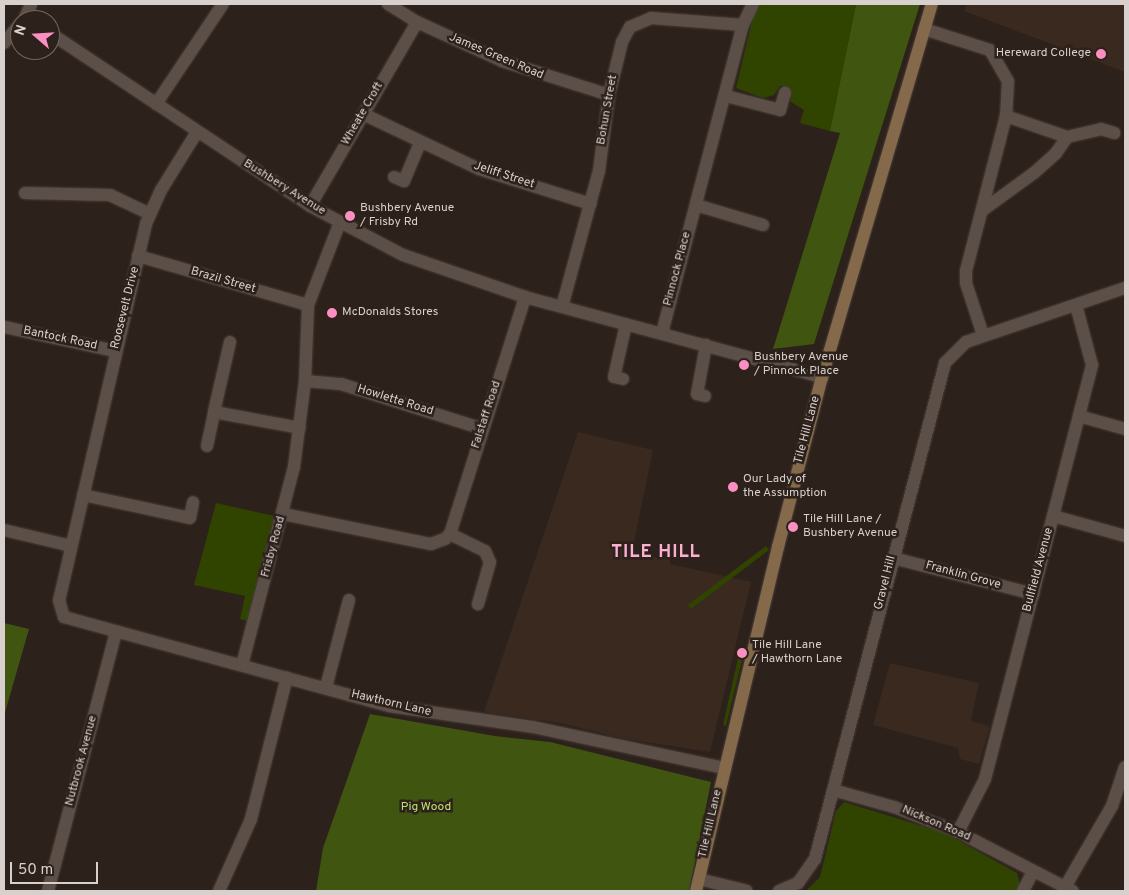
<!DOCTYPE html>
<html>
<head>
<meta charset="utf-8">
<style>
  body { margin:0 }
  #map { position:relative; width:1129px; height:895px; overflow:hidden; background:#2d211b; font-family:Overpass,sans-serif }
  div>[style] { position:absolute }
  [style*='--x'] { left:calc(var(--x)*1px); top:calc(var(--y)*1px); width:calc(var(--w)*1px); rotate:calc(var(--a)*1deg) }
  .built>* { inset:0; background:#3a291e }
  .green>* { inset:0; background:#304400; transform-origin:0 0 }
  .forest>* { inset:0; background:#3f5510 }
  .roads { filter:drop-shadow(0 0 1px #483e39) drop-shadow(0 0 1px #483e39) }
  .street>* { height:12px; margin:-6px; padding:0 6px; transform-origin:6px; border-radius:6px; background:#5c4f48 }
  .secondary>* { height:12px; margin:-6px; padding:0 6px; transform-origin:6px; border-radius:6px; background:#84694a }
  .dots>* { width:14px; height:14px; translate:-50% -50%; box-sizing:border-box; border:2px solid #2d211b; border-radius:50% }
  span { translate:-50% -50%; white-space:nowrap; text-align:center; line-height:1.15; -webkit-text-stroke:5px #2d211b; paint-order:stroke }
  .poi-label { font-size:12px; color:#d8d0cc }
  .right { translate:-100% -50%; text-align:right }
  .left { translate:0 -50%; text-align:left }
  .street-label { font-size:12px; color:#d8d0cc }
  .park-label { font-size:12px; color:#bbe572 }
  .district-label { font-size:18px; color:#fdafd1; font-weight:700; letter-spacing:1px }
  .frame { position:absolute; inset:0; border:5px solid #d8d0cc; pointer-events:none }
  .north { position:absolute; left:10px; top:10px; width:50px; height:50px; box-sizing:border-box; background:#2d211b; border:1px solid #716762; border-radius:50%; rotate:289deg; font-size:14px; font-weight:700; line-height:20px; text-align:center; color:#d8d0cc }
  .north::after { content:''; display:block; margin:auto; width:18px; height:22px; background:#fc8fc2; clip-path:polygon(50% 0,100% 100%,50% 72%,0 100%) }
  .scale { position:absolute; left:10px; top:862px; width:88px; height:22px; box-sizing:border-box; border:2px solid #d8d0cc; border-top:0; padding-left:6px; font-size:15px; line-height:18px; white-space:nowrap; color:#d8d0cc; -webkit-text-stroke:4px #2d211b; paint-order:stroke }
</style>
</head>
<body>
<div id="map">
  <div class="built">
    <i style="clip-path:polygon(967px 4px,1125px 4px,1125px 72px,964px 11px)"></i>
    <i style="clip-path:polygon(578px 432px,653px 450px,632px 552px,670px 560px,670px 564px,751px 582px,710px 752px,626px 739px,560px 723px,484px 712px)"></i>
    <i style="clip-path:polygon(890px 663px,979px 683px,971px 721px,990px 726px,979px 764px,960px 759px,958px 748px,873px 725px)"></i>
  </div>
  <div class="green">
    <i style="clip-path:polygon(756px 4px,856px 4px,830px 131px,800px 123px,804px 110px,791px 102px,789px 88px,780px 86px,774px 95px,763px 98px,736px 88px)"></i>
    <i style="clip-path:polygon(216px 503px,274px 516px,247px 621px,240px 619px,245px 596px,194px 585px)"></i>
    <i style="left:766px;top:546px;width:5px;height:98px;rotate:53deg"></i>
    <i style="clip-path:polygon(738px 658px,742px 660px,726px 726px,723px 725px)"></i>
    <i style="clip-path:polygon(844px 802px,945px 833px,1017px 873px,1020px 885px,1016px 891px,806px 891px,820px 877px,836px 811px)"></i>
  </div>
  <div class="forest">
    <i style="clip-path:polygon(856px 4px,920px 4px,814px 344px,773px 349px,840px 133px,830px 131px)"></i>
    <i style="clip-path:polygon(4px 623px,29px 629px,4px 716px)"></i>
    <i style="clip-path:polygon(370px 714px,495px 736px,550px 742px,711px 782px,689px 891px,316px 891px,323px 848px)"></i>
  </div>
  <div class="roads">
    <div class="street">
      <i style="--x:388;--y:4;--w:34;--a:32"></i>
      <i style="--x:417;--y:22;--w:94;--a:24.6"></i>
      <i style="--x:502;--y:61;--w:112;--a:17.6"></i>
      <i style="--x:24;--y:20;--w:17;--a:-66"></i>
      <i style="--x:924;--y:29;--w:69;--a:17.7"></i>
      <i style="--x:990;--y:50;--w:36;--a:60"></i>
      <i style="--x:1008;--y:81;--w:35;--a:93"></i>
      <i style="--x:1006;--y:116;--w:160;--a:104.5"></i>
      <i style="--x:966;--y:271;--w:12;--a:90"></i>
      <i style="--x:966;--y:283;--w:55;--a:71.9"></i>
      <i style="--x:50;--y:33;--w:312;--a:33.6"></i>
      <i style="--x:310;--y:206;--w:105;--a:27.8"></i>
      <i style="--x:403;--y:255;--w:129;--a:19"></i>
      <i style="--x:525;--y:297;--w:308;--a:15.1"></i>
      <i style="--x:4;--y:43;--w:25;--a:-50"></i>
      <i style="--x:726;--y:96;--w:56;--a:14.5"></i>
      <i style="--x:780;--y:110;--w:18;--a:-74"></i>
      <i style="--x:156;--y:104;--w:120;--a:-56.2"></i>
      <i style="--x:363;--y:114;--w:128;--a:25.4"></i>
      <i style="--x:479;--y:169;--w:117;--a:17.4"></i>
      <i style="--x:197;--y:132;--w:68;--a:121.8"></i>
      <i style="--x:161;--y:190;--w:37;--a:114"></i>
      <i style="--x:146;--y:224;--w:386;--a:103"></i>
      <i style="--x:59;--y:600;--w:18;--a:74"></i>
      <i style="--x:64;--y:617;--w:337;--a:15.3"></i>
      <i style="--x:389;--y:706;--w:146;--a:8.3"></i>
      <i style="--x:533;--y:727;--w:195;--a:12.1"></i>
      <i style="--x:1067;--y:137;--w:35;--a:-13"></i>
      <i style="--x:1101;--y:129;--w:14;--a:17"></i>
      <i style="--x:394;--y:177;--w:11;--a:22"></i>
      <i style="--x:404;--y:181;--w:41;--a:-67.2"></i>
      <i style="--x:25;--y:193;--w:85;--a:1.3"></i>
      <i style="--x:110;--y:195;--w:44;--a:25.4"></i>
      <i style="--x:696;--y:205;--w:70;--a:16.6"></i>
      <i style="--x:310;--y:206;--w:213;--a:-59.8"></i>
      <i style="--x:983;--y:210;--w:63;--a:-36"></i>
      <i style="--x:1034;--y:173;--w:30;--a:-42"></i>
      <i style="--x:1056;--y:153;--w:19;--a:-55"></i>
      <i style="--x:1067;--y:137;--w:65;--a:-161"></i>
      <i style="--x:138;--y:256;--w:177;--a:16.1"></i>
      <i style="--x:562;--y:307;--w:141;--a:-74.8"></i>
      <i style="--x:599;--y:171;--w:77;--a:-82.5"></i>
      <i style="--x:609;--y:95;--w:55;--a:-76.2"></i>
      <i style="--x:622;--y:42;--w:17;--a:-62"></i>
      <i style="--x:630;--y:27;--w:23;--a:-23"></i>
      <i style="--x:651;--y:18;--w:92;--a:4.4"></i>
      <i style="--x:4;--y:327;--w:114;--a:12.2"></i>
      <i style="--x:662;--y:333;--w:318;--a:-75.3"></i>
      <i style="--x:743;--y:25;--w:23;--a:-65"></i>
      <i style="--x:230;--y:342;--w:72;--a:102.9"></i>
      <i style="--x:214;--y:412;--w:87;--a:10.5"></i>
      <i style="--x:623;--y:379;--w:9;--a:-167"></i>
      <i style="--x:614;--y:377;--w:54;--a:-77.2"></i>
      <i style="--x:305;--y:381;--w:36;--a:5"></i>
      <i style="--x:341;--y:384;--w:149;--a:17.6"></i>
      <i style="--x:705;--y:396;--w:8;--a:-166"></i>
      <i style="--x:697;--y:394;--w:50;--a:-79.6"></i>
      <i style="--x:1079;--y:416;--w:48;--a:15.8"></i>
      <i style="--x:207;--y:446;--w:35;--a:-78"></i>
      <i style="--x:83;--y:495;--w:109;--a:12.1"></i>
      <i style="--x:190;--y:518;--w:16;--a:-79"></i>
      <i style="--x:283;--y:514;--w:151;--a:11.5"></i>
      <i style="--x:431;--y:544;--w:15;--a:-20"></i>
      <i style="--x:445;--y:539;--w:7;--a:-45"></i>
      <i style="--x:450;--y:534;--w:249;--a:-72.4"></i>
      <i style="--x:1053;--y:516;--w:75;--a:15.5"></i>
      <i style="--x:4;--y:530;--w:69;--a:13.4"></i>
      <i style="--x:450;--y:534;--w:39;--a:26"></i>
      <i style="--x:485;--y:551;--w:12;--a:66"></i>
      <i style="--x:490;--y:562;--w:44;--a:105.9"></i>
      <i style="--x:893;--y:558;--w:145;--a:14.4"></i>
      <i style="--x:242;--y:665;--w:205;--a:-75.3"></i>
      <i style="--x:294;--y:467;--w:87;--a:-82.7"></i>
      <i style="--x:305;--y:381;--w:76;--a:-87.7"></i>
      <i style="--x:308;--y:305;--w:89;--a:-68.9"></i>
      <i style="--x:326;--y:687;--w:90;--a:-75.2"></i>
      <i style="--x:833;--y:790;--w:63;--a:15.6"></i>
      <i style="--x:894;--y:807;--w:69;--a:21.3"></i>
      <i style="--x:958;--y:832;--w:129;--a:27.2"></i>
      <i style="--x:958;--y:832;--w:59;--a:-63"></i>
      <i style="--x:985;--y:779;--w:428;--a:-75.5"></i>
      <i style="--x:1092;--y:365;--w:62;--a:-104.9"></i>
      <i style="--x:699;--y:879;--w:49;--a:14"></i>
      <i style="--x:1065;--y:887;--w:94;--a:-59.9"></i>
      <i style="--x:1112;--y:806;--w:41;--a:-71.6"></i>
      <i style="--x:48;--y:891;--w:268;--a:-75.3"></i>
      <i style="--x:219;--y:891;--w:79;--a:-66"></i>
      <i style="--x:251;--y:819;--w:146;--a:-75.8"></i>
      <i style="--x:779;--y:891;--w:21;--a:-23"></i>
      <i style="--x:798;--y:883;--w:29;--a:-55"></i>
      <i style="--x:815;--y:859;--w:513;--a:-75.31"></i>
      <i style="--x:945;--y:363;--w:30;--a:-45"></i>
      <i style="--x:966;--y:342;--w:168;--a:-18.8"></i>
      <i style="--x:1023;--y:891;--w:22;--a:-63"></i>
    </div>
    <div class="secondary">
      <i style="--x:696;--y:891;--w:354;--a:-76.6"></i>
      <i style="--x:778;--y:547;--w:176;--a:-75.5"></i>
      <i style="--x:822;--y:377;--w:389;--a:-73.6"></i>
    </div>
  </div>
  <div class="dots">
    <i style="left:1101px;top:54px;background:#fc8fc2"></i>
    <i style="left:350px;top:216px;background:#fc8fc2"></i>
    <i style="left:332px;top:313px;background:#fc8fc2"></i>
    <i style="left:744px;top:365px;background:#fc8fc2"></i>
    <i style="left:733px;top:487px;background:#fc8fc2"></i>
    <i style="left:793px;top:527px;background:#fc8fc2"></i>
    <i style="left:742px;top:653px;background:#fc8fc2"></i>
  </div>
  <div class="poi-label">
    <span class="right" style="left:1091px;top:54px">Hereward College</span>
    <span class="left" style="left:360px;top:216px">Bushbery Avenue<br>/ Frisby Rd</span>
    <span class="left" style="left:342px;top:313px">McDonalds Stores</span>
    <span class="left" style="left:754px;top:365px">Bushbery Avenue<br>/ Pinnock Place</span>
    <span class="left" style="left:743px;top:487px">Our Lady of<br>the Assumption</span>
    <span class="left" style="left:803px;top:527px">Tile Hill Lane /<br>Bushbery Avenue</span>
    <span class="left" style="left:752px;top:653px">Tile Hill Lane<br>/ Hawthorn Lane</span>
  </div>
  <div class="street-label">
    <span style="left:496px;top:57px;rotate:23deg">James Green Road</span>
    <span style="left:608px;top:110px;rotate:-80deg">Bohun Street</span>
    <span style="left:363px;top:114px;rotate:-60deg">Wheate Croft</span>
    <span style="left:504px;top:176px;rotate:18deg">Jeliff Street</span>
    <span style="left:284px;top:188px;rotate:32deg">Bushbery Avenue</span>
    <span style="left:678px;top:269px;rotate:-75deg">Pinnock Place</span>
    <span style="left:223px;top:281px;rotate:16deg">Brazil Street</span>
    <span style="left:126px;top:308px;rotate:-76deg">Roosevelt Drive</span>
    <span style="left:60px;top:339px;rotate:12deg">Bantock Road</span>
    <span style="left:395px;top:401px;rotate:17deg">Howlette Road</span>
    <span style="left:487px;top:415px;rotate:-72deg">Falstaff Road</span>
    <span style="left:808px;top:430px;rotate:-75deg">Tile Hill Lane</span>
    <span style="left:274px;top:547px;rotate:-75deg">Frisby Road</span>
    <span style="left:1039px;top:570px;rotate:-75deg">Bullfield Avenue</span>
    <span style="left:963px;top:576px;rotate:15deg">Franklin Grove</span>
    <span style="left:886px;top:583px;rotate:-76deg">Gravel Hill</span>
    <span style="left:391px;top:704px;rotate:13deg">Hawthorn Lane</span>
    <span style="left:82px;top:761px;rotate:-75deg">Nutbrook Avenue</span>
    <span style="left:711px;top:824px;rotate:-77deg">Tile Hill Lane</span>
    <span style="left:936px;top:824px;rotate:23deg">Nickson Road</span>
  </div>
  <div class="park-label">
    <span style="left:426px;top:808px">Pig Wood</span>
  </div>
  <div class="district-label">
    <span style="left:656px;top:553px">TILE HILL</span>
  </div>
  <div class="frame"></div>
  <div class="north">N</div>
  <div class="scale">50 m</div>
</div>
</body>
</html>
